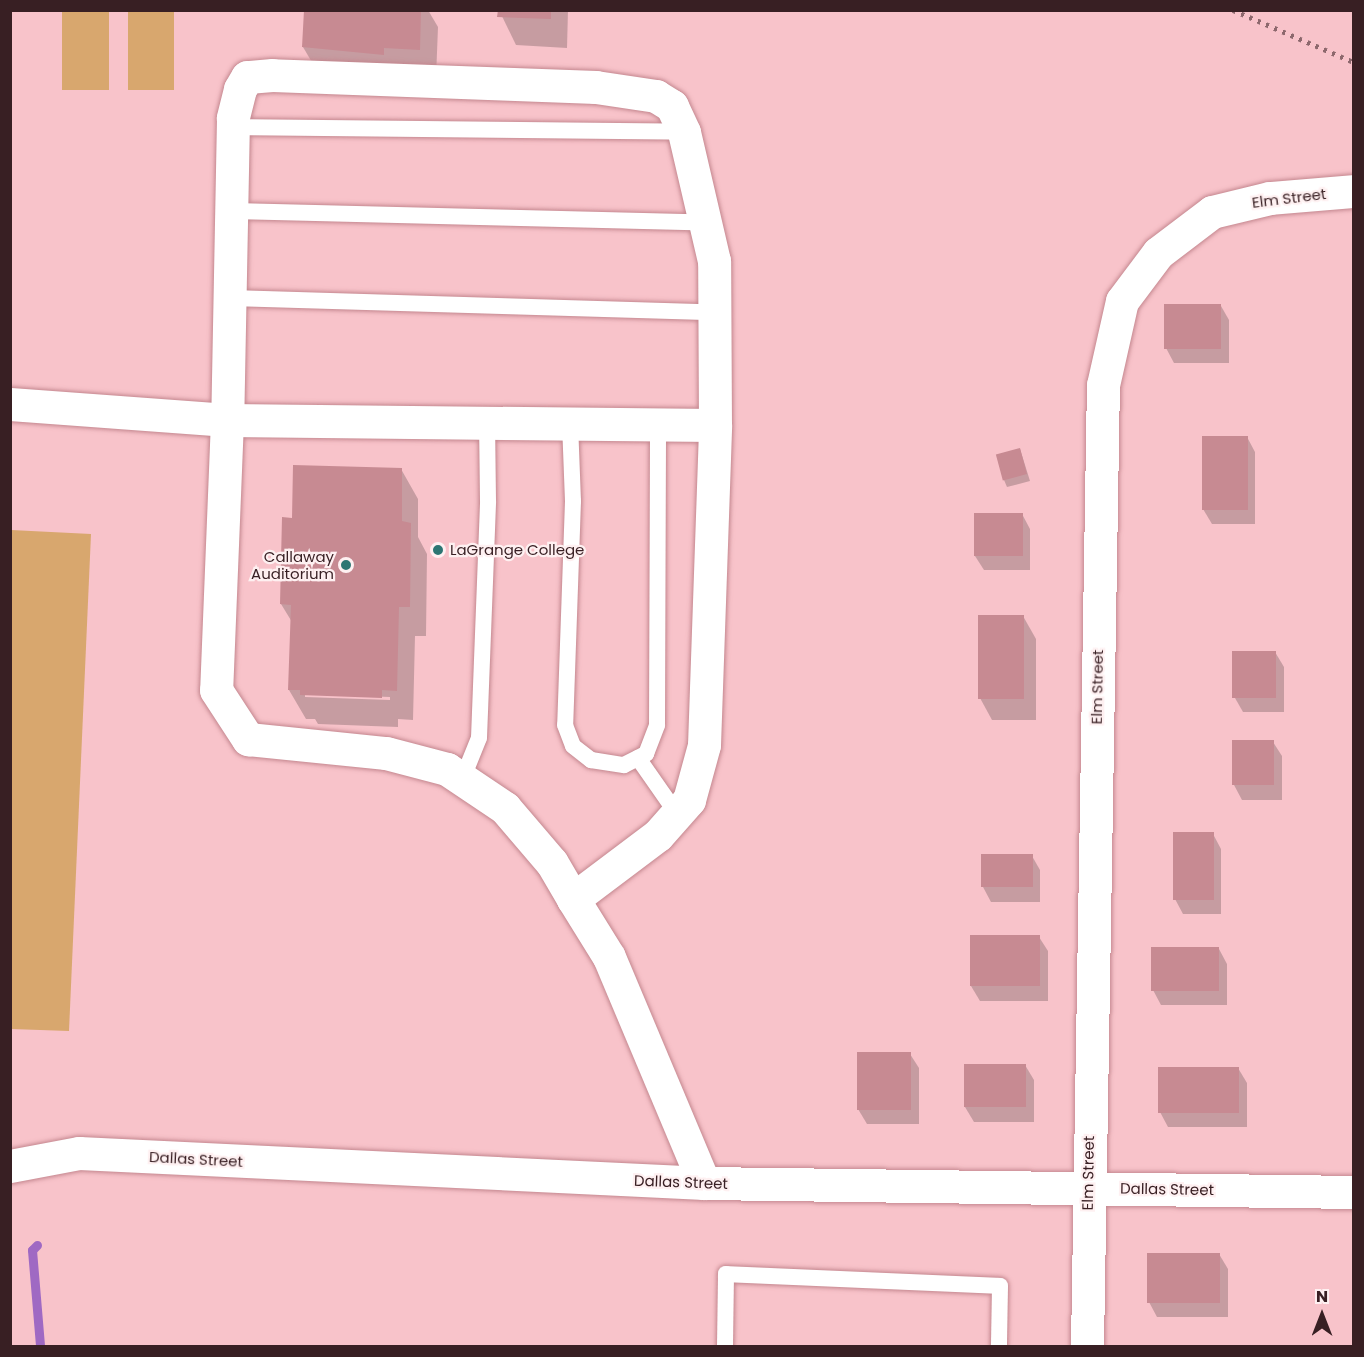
<!DOCTYPE html>
<html>
<head>
<meta charset="utf-8">
<style>
  body { margin:0 }
  #map { position:relative; width:1364px; height:1357px; overflow:hidden; background:#f8c3ca; font-family:Poppins,sans-serif }
  div>[style] { position:absolute }
  [style*='--x'] { left:calc(var(--x)*1px); top:calc(var(--y)*1px); width:calc(var(--w)*1px); rotate:calc(var(--a)*1deg) }
  .green>* { inset:0; background:#d8a76e; transform-origin:0 0 }
  .shadow>* { inset:0; background:#0003 }
  .stream>* { height:9px; margin:-4.5px; padding:0 4.5px; transform-origin:4.5px; border-radius:4.5px; background:#9f69c3 }
  .building>* { inset:0; background:#c78a92; transform-origin:0 0 }
  .roads { filter:drop-shadow(0 0 2px #c4878f) drop-shadow(0 0 2px #c4878f) }
  .service>* { height:16px; margin:-8px; padding:0 8px; transform-origin:8px; border-radius:8px; background:#fff }
  .minor>* { height:33px; margin:-16.5px; padding:0 16.5px; transform-origin:16.5px; border-radius:16.5px; background:#fff }
  .tertiary>* { height:33px; margin:-16.5px; padding:0 16.5px; transform-origin:16.5px; border-radius:16.5px; background:#fff }
  .rail>* { height:4.5px; margin-top:-2.25px; transform-origin:0; background:repeating-linear-gradient(90deg,#8d686d 0 3px,transparent 0 9px) }
  .dots>* { width:16px; height:16px; translate:-50% -50%; box-sizing:border-box; border:3px solid #fef0f1; border-radius:50% }
  span { translate:-50% -50%; white-space:nowrap; text-align:center; line-height:1.15; -webkit-text-stroke:4.5px #fef0f1; paint-order:stroke }
  .street-label { font-size:15px; color:#381f23 }
  .poi-label { font-size:15px; color:#381f23 }
  .left { translate:0 -50%; text-align:left }
  .right { translate:-100% -50%; text-align:right }
  .frame { position:absolute; inset:0; border:12px solid #381f23; pointer-events:none }
  .north { position:absolute; left:1292px; top:1285px; width:60px; height:60px; -webkit-text-stroke:4px #fef0f1; paint-order:stroke; rotate:0deg; font-size:16px; font-weight:700; line-height:24px; text-align:center; color:#381f23 }
  .north::after { content:''; display:block; margin:auto; width:21px; height:27px; background:#381f23; clip-path:polygon(50% 0,100% 100%,50% 72%,0 100%) }
</style>
</head>
<body>
<div id="map">
  <div class="green">
    <i style="left:62px;top:11px;width:47px;height:79px"></i>
    <i style="left:128px;top:11px;width:46px;height:79px"></i>
    <i style="clip-path:polygon(11px 530px,91px 534px,69px 1031px,11px 1029px)"></i>
  </div>
  <div class="shadow">
    <i style="clip-path:polygon(305px 10px,428px 10px,438px 27px,436px 78px,320px 76px,303px 47px)"></i>
    <i style="clip-path:polygon(499px 10px,568px 10px,567px 48px,516px 45px)"></i>
    <i style="clip-path:polygon(1221px 306px,1229px 320px,1229px 363px,1174px 363px,1166px 348px)"></i>
    <i style="clip-path:polygon(1247px 437px,1255px 452px,1255px 524px,1212px 524px,1203px 509px)"></i>
    <i style="clip-path:polygon(1020px 449px,1030px 481px,1007px 487px,1004px 480px)"></i>
    <i style="clip-path:polygon(evenodd,401px 469px,418px 499px,418px 537px,427px 554px,426px 636px,415px 636px,413px 720px,398px 719px,398px 727px,318px 724px,315px 719px,306px 719px,289px 690px,292px 622px,281px 604px,293px 519px,401px 469px,305px 694px,390px 697px,390px 700px,305px 697px,305px 694px)"></i>
    <i style="clip-path:polygon(1022px 514px,1030px 529px,1030px 570px,984px 570px,975px 556px)"></i>
    <i style="clip-path:polygon(1023px 616px,1036px 639px,1036px 720px,992px 720px,980px 698px)"></i>
    <i style="clip-path:polygon(1275px 652px,1284px 667px,1284px 712px,1243px 712px,1235px 698px)"></i>
    <i style="clip-path:polygon(1234px 742px,1273px 742px,1282px 756px,1282px 800px,1242px 800px,1234px 785px)"></i>
    <i style="clip-path:polygon(1213px 834px,1221px 849px,1221px 914px,1183px 914px,1175px 899px)"></i>
    <i style="clip-path:polygon(983px 856px,1032px 856px,1040px 870px,1040px 902px,991px 902px,983px 887px)"></i>
    <i style="clip-path:polygon(971px 937px,1039px 937px,1048px 951px,1048px 1001px,980px 1001px,971px 986px)"></i>
    <i style="clip-path:polygon(1219px 949px,1227px 964px,1227px 1005px,1161px 1005px,1153px 990px)"></i>
    <i style="clip-path:polygon(910px 1054px,919px 1068px,919px 1124px,867px 1124px,858px 1109px)"></i>
    <i style="clip-path:polygon(1025px 1065px,1034px 1080px,1034px 1122px,974px 1122px,965px 1107px)"></i>
    <i style="clip-path:polygon(1238px 1068px,1247px 1083px,1247px 1127px,1168px 1127px,1160px 1112px)"></i>
    <i style="clip-path:polygon(1219px 1254px,1228px 1269px,1228px 1317px,1157px 1317px,1149px 1302px)"></i>
  </div>
  <div class="stream">
    <i style="--x:37;--y:1245;--w:7;--a:135"></i>
    <i style="--x:32;--y:1250;--w:96;--a:85.2"></i>
  </div>
  <div class="building">
    <i style="clip-path:polygon(304px 10px,421px 10px,420px 50px,384px 48px,384px 55px,302px 47px)"></i>
    <i style="clip-path:polygon(498px 10px,551px 10px,551px 19px,497px 17px)"></i>
    <i style="left:1164px;top:304px;width:57px;height:45px"></i>
    <i style="left:1202px;top:436px;width:46px;height:74px"></i>
    <i style="left:1020px;top:448px;width:27px;height:25px;rotate:75deg"></i>
    <i style="clip-path:polygon(293px 465px,402px 468px,402px 521px,411px 523px,410px 607px,399px 607px,397px 691px,382px 690px,382px 698px,300px 695px,300px 690px,288px 690px,291px 605px,280px 604px,282px 517px,292px 518px)"></i>
    <i style="left:974px;top:513px;width:49px;height:43px"></i>
    <i style="left:978px;top:615px;width:46px;height:84px"></i>
    <i style="left:1232px;top:651px;width:44px;height:47px"></i>
    <i style="left:1232px;top:740px;width:42px;height:45px"></i>
    <i style="left:1173px;top:832px;width:41px;height:68px"></i>
    <i style="left:981px;top:854px;width:52px;height:33px"></i>
    <i style="left:970px;top:935px;width:70px;height:51px"></i>
    <i style="left:1151px;top:947px;width:68px;height:44px"></i>
    <i style="left:857px;top:1052px;width:54px;height:58px"></i>
    <i style="left:964px;top:1064px;width:62px;height:43px"></i>
    <i style="left:1158px;top:1067px;width:81px;height:46px"></i>
    <i style="left:1147px;top:1253px;width:73px;height:50px"></i>
  </div>
  <div class="roads">
    <div class="service">
      <i style="--x:233;--y:127;--w:451;--a:0.6"></i>
      <i style="--x:231;--y:211;--w:476;--a:1.4"></i>
      <i style="--x:230;--y:298;--w:485;--a:1.7"></i>
      <i style="--x:570;--y:423;--w:78;--a:87.8"></i>
      <i style="--x:573;--y:501;--w:224;--a:92"></i>
      <i style="--x:565;--y:725;--w:22;--a:69"></i>
      <i style="--x:573;--y:746;--w:23;--a:38"></i>
      <i style="--x:591;--y:760;--w:33;--a:9"></i>
      <i style="--x:624;--y:765;--w:25;--a:-27"></i>
      <i style="--x:646;--y:754;--w:31;--a:-69"></i>
      <i style="--x:657;--y:725;--w:301;--a:-89.8"></i>
      <i style="--x:638;--y:758;--w:68;--a:55.1"></i>
      <i style="--x:462;--y:780;--w:45;--a:-68"></i>
      <i style="--x:479;--y:738;--w:237;--a:-87.8"></i>
      <i style="--x:488;--y:501;--w:78;--a:-90.7"></i>
      <i style="--x:725;--y:1346;--w:72;--a:-89.2"></i>
      <i style="--x:726;--y:1274;--w:274;--a:2.5"></i>
      <i style="--x:1000;--y:1286;--w:60;--a:91"></i>
    </div>
    <div class="minor">
      <i style="--x:10;--y:404;--w:218;--a:4.2"></i>
      <i style="--x:227;--y:420;--w:488;--a:0.6"></i>
      <i style="--x:573;--y:899;--w:106;--a:-37"></i>
      <i style="--x:658;--y:835;--w:47;--a:-48.5"></i>
      <i style="--x:689;--y:800;--w:57;--a:-74.7"></i>
      <i style="--x:704;--y:745;--w:320;--a:-88"></i>
      <i style="--x:715;--y:425;--w:164;--a:-90.3"></i>
      <i style="--x:714;--y:261;--w:132;--a:-103.1"></i>
      <i style="--x:684;--y:132;--w:29;--a:-115"></i>
      <i style="--x:672;--y:106;--w:19;--a:-148"></i>
      <i style="--x:656;--y:96;--w:61;--a:-171.5"></i>
      <i style="--x:596;--y:87;--w:324;--a:-177.9"></i>
      <i style="--x:272;--y:75;--w:25;--a:175"></i>
      <i style="--x:247;--y:77;--w:14;--a:120"></i>
      <i style="--x:240;--y:89;--w:30;--a:104"></i>
      <i style="--x:233;--y:118;--w:302;--a:91.1"></i>
      <i style="--x:227;--y:420;--w:270;--a:92.3"></i>
      <i style="--x:216;--y:690;--w:59;--a:56.9"></i>
      <i style="--x:248;--y:739;--w:139;--a:5.8"></i>
      <i style="--x:386;--y:753;--w:63;--a:14.7"></i>
      <i style="--x:447;--y:769;--w:70;--a:33.9"></i>
      <i style="--x:505;--y:808;--w:72;--a:49.5"></i>
      <i style="--x:552;--y:863;--w:42;--a:59.7"></i>
      <i style="--x:573;--y:899;--w:68;--a:58.2"></i>
      <i style="--x:609;--y:957;--w:245;--a:67.2"></i>
      <i style="--x:1087;--y:1346;--w:961;--a:-89.05"></i>
      <i style="--x:1103;--y:385;--w:86;--a:-77.3"></i>
      <i style="--x:1122;--y:301;--w:60;--a:-53.1"></i>
      <i style="--x:1158;--y:253;--w:68;--a:-37.2"></i>
      <i style="--x:1212;--y:212;--w:60;--a:-13.6"></i>
      <i style="--x:1270;--y:198;--w:84;--a:-4.8"></i>
    </div>
    <div class="tertiary">
      <i style="--x:10;--y:1166;--w:70;--a:-10.7"></i>
      <i style="--x:79;--y:1153;--w:626;--a:2.75"></i>
      <i style="--x:704;--y:1183;--w:650;--a:0.79"></i>
    </div>
  </div>
  <div class="rail">
    <i style="--x:1233;--y:10;--w:132;--a:23.3"></i>
  </div>
  <div class="dots">
    <i style="left:438px;top:550px;background:#2d7673"></i>
    <i style="left:346px;top:565px;background:#2d7673"></i>
  </div>
  <div class="street-label">
    <span style="left:1289px;top:198px;rotate:-7deg">Elm Street</span>
    <span style="left:1097px;top:687px;rotate:-89deg">Elm Street</span>
    <span style="left:196px;top:1159px;rotate:3deg">Dallas Street</span>
    <span style="left:1088px;top:1173px;rotate:-89deg">Elm Street</span>
    <span style="left:681px;top:1182px;rotate:2deg">Dallas Street</span>
    <span style="left:1167px;top:1189px;rotate:1deg">Dallas Street</span>
  </div>
  <div class="poi-label">
    <span class="left" style="left:450px;top:550px">LaGrange College</span>
    <span class="right" style="left:334px;top:565px">Callaway<br>Auditorium</span>
  </div>
  <div class="frame"></div>
  <div class="north">N</div>
</div>
</body>
</html>
